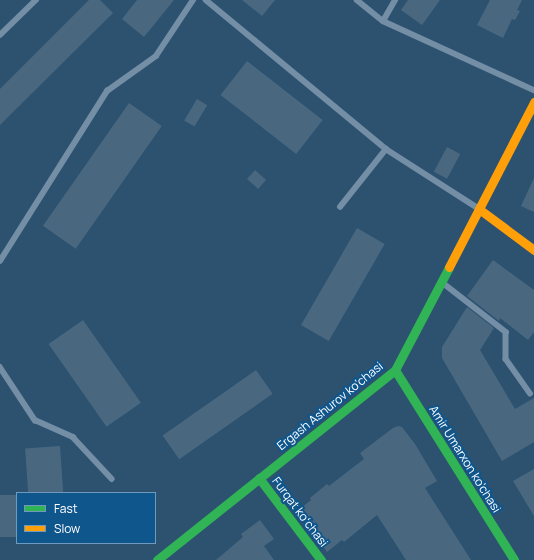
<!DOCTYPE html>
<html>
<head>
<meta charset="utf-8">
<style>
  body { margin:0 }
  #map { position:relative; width:534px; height:560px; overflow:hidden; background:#2c5270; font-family:Manrope,sans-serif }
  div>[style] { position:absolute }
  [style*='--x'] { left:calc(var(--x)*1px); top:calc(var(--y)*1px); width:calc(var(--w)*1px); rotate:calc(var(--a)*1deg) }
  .building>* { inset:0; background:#496880; transform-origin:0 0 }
  .lane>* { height:5.5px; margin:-2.75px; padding:0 2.75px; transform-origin:2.75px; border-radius:2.75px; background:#738ea5 }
  .fast>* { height:9px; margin:-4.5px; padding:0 4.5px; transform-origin:4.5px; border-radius:4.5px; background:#30b455 }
  .slow>* { height:9px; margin:-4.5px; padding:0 4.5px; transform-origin:4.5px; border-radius:4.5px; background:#ff9f0a }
  span { translate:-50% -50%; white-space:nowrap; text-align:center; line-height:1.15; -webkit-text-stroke:4px #0f568d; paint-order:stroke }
  .street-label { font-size:12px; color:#fff }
  .legend { position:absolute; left:16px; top:492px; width:140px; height:52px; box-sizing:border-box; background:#0f568d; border:1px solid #6f9abb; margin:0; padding:5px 7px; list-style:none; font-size:12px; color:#fff }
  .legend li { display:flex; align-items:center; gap:8px; height:20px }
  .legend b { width:20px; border:1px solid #6f9abb }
</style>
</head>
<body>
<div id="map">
  <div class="building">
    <i style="clip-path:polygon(89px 0,100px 0,113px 13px,0 125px,0 89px)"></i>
    <i style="clip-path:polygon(137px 0,174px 0,144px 37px,122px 19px)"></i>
    <i style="clip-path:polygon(242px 0,275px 0,262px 16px)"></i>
    <i style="clip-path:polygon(408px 0,440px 0,422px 25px,401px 10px)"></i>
    <i style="clip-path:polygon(490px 0,522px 0,517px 10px,520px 11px,515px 20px,512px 19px,503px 38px,477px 25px)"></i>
    <i style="left:247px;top:61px;width:96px;height:43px;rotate:38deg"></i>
    <i style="left:197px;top:99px;width:12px;height:25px;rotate:31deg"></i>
    <i style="left:129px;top:103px;width:40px;height:150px;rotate:35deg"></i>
    <i style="left:447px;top:147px;width:15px;height:28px;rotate:28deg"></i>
    <i style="left:255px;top:170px;width:15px;height:12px;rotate:42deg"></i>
    <i style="clip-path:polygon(534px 178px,534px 212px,521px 206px)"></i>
    <i style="left:357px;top:228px;width:32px;height:112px;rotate:30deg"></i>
    <i style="clip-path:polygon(493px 260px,534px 290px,534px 332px,528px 340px,500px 318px,499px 321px,467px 296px)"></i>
    <i style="clip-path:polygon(467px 307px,494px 328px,480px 350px,515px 409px,534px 398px,534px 442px,502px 461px,442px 358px,442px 347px)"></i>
    <i style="left:83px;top:320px;width:101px;height:42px;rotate:55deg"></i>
    <i style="left:256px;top:370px;width:29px;height:114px;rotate:55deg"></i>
    <i style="clip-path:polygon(398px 426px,402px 427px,415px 444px,437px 481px,425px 488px,471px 560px,406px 560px,377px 515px,344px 542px,342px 540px,327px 552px,297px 511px,311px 500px,310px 498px,327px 484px,329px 486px,364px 459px,360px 453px,393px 428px)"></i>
    <i style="left:60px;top:446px;width:47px;height:35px;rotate:86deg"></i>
    <i style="clip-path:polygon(534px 469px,534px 516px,513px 481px)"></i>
    <i style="left:17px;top:495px;width:42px;height:17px;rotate:90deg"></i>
    <i style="clip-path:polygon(260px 520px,274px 539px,264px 546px,274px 560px,216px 560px,243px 537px,241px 534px)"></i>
  </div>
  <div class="lane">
    <i style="--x:206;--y:0;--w:234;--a:39.6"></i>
    <i style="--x:386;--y:149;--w:109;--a:32.7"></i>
    <i style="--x:357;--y:0;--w:33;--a:39"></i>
    <i style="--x:383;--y:21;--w:166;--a:24.6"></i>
    <i style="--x:383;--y:21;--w:24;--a:-60"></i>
    <i style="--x:0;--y:35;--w:50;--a:-44.2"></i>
    <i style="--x:340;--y:207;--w:74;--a:-51.6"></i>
    <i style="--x:0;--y:261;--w:201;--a:-57.8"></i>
    <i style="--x:107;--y:91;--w:60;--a:-35.5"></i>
    <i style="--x:156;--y:56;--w:67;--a:-56.5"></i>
    <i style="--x:443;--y:283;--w:80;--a:37.9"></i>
    <i style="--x:506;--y:332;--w:27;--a:90"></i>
    <i style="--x:506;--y:359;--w:42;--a:54.8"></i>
    <i style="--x:0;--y:367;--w:64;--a:56.6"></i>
    <i style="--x:35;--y:420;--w:42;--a:24.1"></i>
    <i style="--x:73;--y:437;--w:57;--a:47.1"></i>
  </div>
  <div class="fast">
    <i style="--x:395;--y:370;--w:224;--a:57.9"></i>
    <i style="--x:259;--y:478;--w:103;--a:52.9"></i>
    <i style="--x:157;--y:560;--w:305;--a:-38.6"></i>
    <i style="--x:395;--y:370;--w:116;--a:-62.3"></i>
  </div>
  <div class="slow">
    <i style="--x:479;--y:209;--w:69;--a:36.7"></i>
    <i style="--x:449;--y:267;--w:186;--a:-62.7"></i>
  </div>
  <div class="street-label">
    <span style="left:330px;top:406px;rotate:-39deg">Ergash Ashurov ko'chasi</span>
    <span style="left:465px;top:459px;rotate:58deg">Amir Umarxon ko'chasi</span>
    <span style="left:300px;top:512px;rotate:53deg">Furqat koʻchasi</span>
  </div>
  <ul class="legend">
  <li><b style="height:5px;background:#30b455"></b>Fast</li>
  <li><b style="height:5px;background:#ff9f0a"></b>Slow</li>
  </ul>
</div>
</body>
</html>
